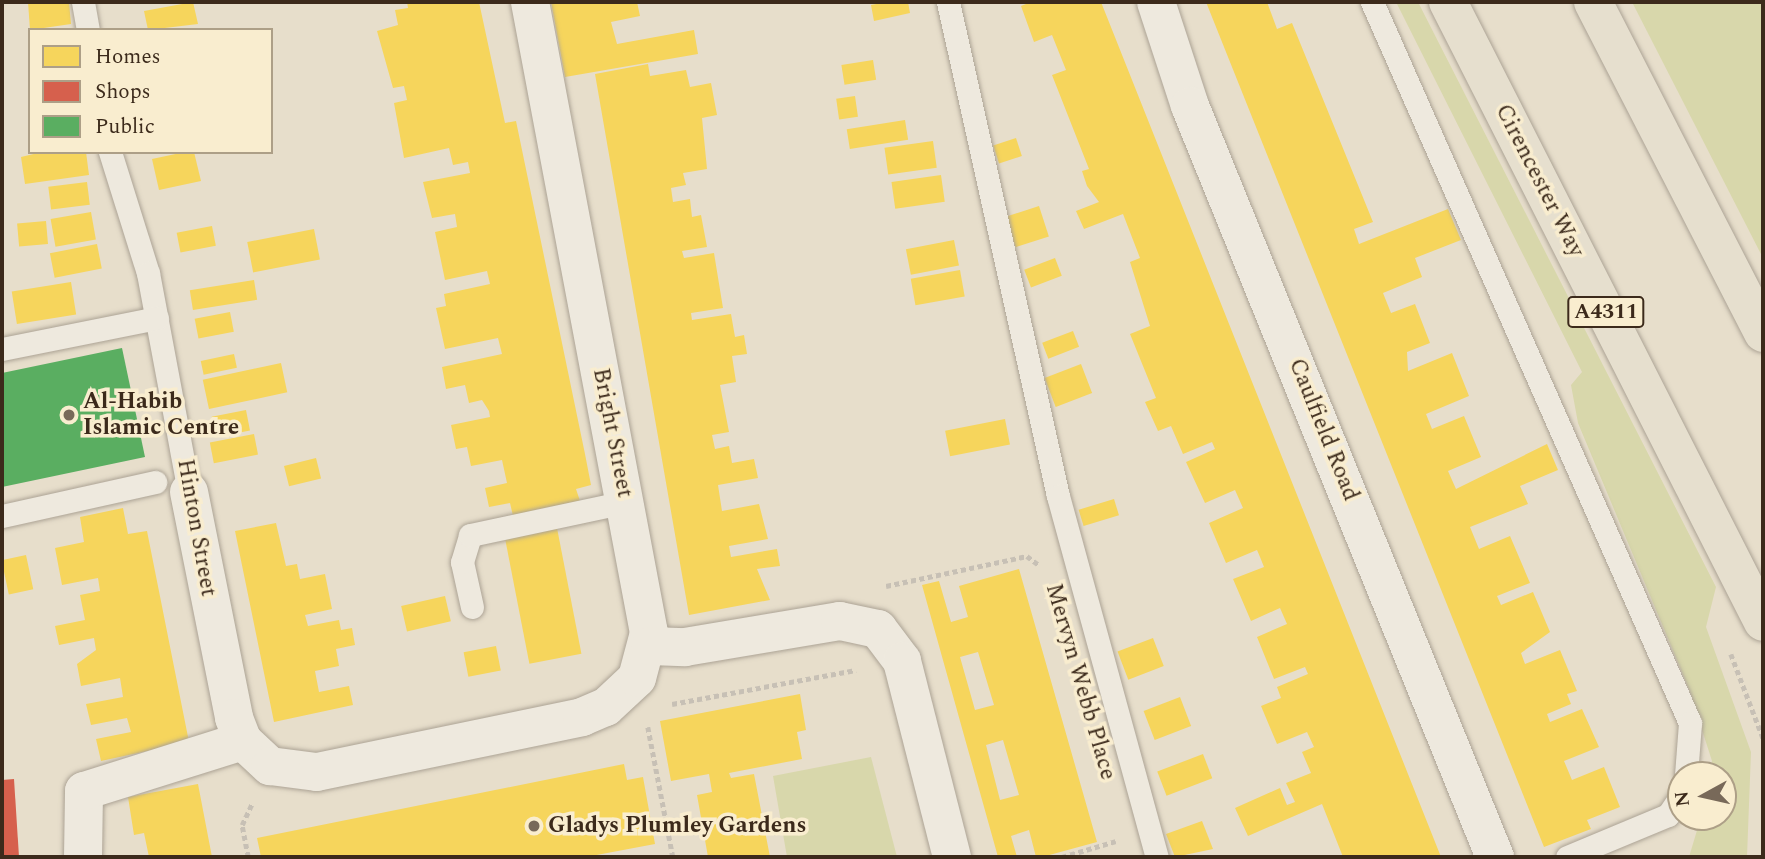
<!DOCTYPE html>
<html>
<head>
<meta charset="utf-8">
<style>
  body { margin:0 }
  #map { position:relative; width:1765px; height:859px; overflow:hidden; background:#e7decb; font-family:Spectral,serif }
  div>[style] { position:absolute }
  [style*='--x'] { left:calc(var(--x)*1px); top:calc(var(--y)*1px); width:calc(var(--w)*1px); rotate:calc(var(--a)*1deg) }
  .green>* { inset:0; background:#d8d7ab }
  .homes>* { inset:0; background:#f6d55c; transform-origin:0 0 }
  .shops>* { inset:0; background:#d6604d }
  .public>* { inset:0; background:#5aae61 }
  .path>* { height:4.5px; margin-top:-2.25px; transform-origin:0; background:repeating-linear-gradient(90deg,#c7c0b5 0 5px,transparent 0 8.5px) }
  .roads { filter:drop-shadow(0 0 2px #aca395) drop-shadow(0 0 2px #aca395) }
  .lane>* { height:23px; margin:-11.5px; padding:0 11.5px; transform-origin:11.5px; border-radius:11.5px; background:#eee9de }
  .street>* { height:38px; margin:-19px; padding:0 19px; transform-origin:19px; border-radius:19px; background:#eee9de }
  .primary>* { height:38px; margin:-19px; padding:0 19px; transform-origin:19px; border-radius:19px; background:#e6dfce }
  .dots>* { width:19px; height:19px; translate:-50% -50%; box-sizing:border-box; border:4px solid #f9edcf; border-radius:50% }
  span { translate:-50% -50%; white-space:nowrap; text-align:center; line-height:1.15; -webkit-text-stroke:7px #f9edcf; paint-order:stroke }
  .shield-label span { padding:2px 5px; background:#f9edcf; border:2px solid; border-radius:5px; -webkit-text-stroke-width:0 }
  .shield-label { font-size:21px; color:#3c2a1b; font-weight:700 }
  .street-label { font-size:23px; color:#3c2a1b }
  .poi-label { font-size:23px; color:#3c2a1b; font-weight:700 }
  .left { translate:0 -50%; text-align:left }
  .frame { position:absolute; inset:0; border:4px solid #3c2a1b; pointer-events:none }
  .legend { position:absolute; left:28px; top:28px; width:245px; height:126px; box-sizing:border-box; background:#f9edcf; border:2px solid #ad9f87; margin:0; padding:9px 12px; list-style:none; font-size:21px; color:#3c2a1b }
  .legend li { display:flex; align-items:center; gap:14px; height:35px }
  .legend b { width:35px; border:2px solid #ad9f87 }
  .north { position:absolute; left:1667px; top:761px; width:70px; height:70px; box-sizing:border-box; background:#f9edcf; border:2px solid #ad9f87; border-radius:50%; rotate:262deg; font-size:19px; font-weight:700; line-height:28px; text-align:center; color:#3c2a1b }
  .north::after { content:''; display:block; margin:auto; width:24px; height:32px; background:#786959; clip-path:polygon(50% 0,100% 100%,50% 72%,0 100%) }
</style>
</head>
<body>
<div id="map">
  <div class="green">
    <i style="clip-path:polygon(1396px 2px,1418px 2px,1716px 587px,1706px 627px,1751px 752px,1747px 857px,1689px 857px,1701px 817px,1723px 817px,1723px 775px,1709px 775px,1712px 761px,1689px 689px,1578px 423px,1571px 385px,1582px 372px)"></i>
    <i style="clip-path:polygon(1632px 2px,1763px 2px,1763px 258px)"></i>
    <i style="clip-path:polygon(871px 757px,897px 857px,787px 857px,773px 776px)"></i>
  </div>
  <div class="homes">
    <i style="clip-path:polygon(28px 2px,69px 2px,71px 24px,30px 30px)"></i>
    <i style="clip-path:polygon(193px 2px,198px 24px,148px 30px,144px 11px)"></i>
    <i style="clip-path:polygon(407px 2px,479px 2px,505px 123px,516px 121px,585px 454px,591px 485px,576px 489px,580px 501px,513px 516px,510px 503px,489px 507px,485px 488px,507px 483px,502px 460px,471px 466px,467px 447px,456px 449px,451px 425px,490px 417px,489px 411px,482px 400px,469px 403px,465px 385px,446px 389px,442px 367px,502px 354px,498px 338px,445px 349px,436px 308px,446px 306px,444px 294px,490px 284px,487px 271px,445px 280px,435px 232px,457px 227px,455px 214px,432px 218px,423px 182px,470px 173px,468px 162px,453px 165px,449px 148px,404px 158px,394px 103px,407px 100px,404px 86px,393px 88px,377px 31px,398px 25px,395px 10px,408px 8px)"></i>
    <i style="clip-path:polygon(551px 2px,637px 2px,640px 16px,611px 22px,617px 44px,694px 30px,698px 54px,565px 77px)"></i>
    <i style="clip-path:polygon(887px 2px,908px 2px,910px 13px,874px 21px,871px 5px)"></i>
    <i style="clip-path:polygon(1031px 2px,1101px 2px,1441px 857px,1343px 857px,1322px 804px,1248px 836px,1235px 808px,1280px 788px,1287px 805px,1295px 802px,1286px 783px,1311px 773px,1302px 752px,1314px 747px,1307px 732px,1277px 744px,1261px 706px,1281px 698px,1277px 687px,1308px 674px,1305px 667px,1274px 679px,1257px 637px,1287px 624px,1280px 608px,1251px 621px,1233px 579px,1264px 567px,1260px 557px,1257px 550px,1226px 563px,1209px 523px,1243px 508px,1235px 490px,1205px 503px,1186px 462px,1215px 449px,1212px 442px,1183px 454px,1171px 426px,1158px 431px,1145px 402px,1156px 398px,1130px 334px,1150px 326px,1130px 262px,1140px 258px,1123px 214px,1084px 229px,1076px 211px,1099px 202px,1087px 186px,1082px 171px,1089px 169px,1052px 75px,1066px 70px,1052px 35px,1034px 42px,1021px 6px)"></i>
    <i style="clip-path:polygon(1206px 2px,1267px 2px,1277px 29px,1292px 23px,1373px 222px,1354px 229px,1359px 244px,1448px 209px,1461px 240px,1415px 258px,1422px 277px,1383px 293px,1391px 313px,1415px 304px,1430px 343px,1407px 352px,1408px 371px,1452px 353px,1469px 396px,1426px 414px,1432px 429px,1464px 416px,1481px 457px,1448px 471px,1456px 489px,1547px 444px,1558px 470px,1520px 486px,1528px 504px,1470px 527px,1479px 549px,1510px 536px,1530px 583px,1497px 596px,1501px 605px,1533px 592px,1550px 632px,1521px 653px,1525px 664px,1560px 650px,1577px 691px,1567px 694px,1571px 704px,1547px 714px,1550px 722px,1582px 709px,1599px 747px,1564px 761px,1572px 780px,1604px 767px,1620px 807px,1587px 820px,1591px 829px,1544px 847px)"></i>
    <i style="left:873px;top:60px;width:20px;height:32px;rotate:81deg"></i>
    <i style="clip-path:polygon(648px 64px,650px 76px,686px 70px,690px 87px,711px 83px,717px 115px,702px 118px,707px 169px,683px 173px,686px 185px,671px 188px,673px 202px,690px 199px,692px 217px,701px 215px,707px 247px,682px 251px,684px 258px,714px 253px,723px 308px,691px 313px,692px 320px,731px 314px,735px 337px,744px 335px,747px 354px,732px 356px,736px 382px,720px 385px,729px 432px,712px 435px,715px 449px,729px 446px,732px 463px,754px 459px,758px 478px,718px 485px,722px 511px,759px 504px,768px 539px,729px 546px,731px 557px,777px 549px,780px 566px,757px 569px,770px 600px,689px 615px,595px 74px)"></i>
    <i style="left:855px;top:96px;width:21px;height:19px;rotate:82deg"></i>
    <i style="left:905px;top:120px;width:20px;height:59px;rotate:81deg"></i>
    <i style="left:1016px;top:138px;width:19px;height:24px;rotate:72deg"></i>
    <i style="left:933px;top:141px;width:27px;height:49px;rotate:82deg"></i>
    <i style="clip-path:polygon(42px 152px,86px 152px,89px 175px,25px 184px,21px 157px)"></i>
    <i style="clip-path:polygon(185px 152px,194px 152px,201px 181px,159px 190px,152px 159px)"></i>
    <i style="left:941px;top:175px;width:27px;height:50px;rotate:82deg"></i>
    <i style="left:87px;top:182px;width:23px;height:39px;rotate:83deg"></i>
    <i style="left:1039px;top:206px;width:32px;height:35px;rotate:72deg"></i>
    <i style="left:91px;top:212px;width:28px;height:41px;rotate:80deg"></i>
    <i style="left:46px;top:221px;width:23px;height:29px;rotate:85deg"></i>
    <i style="left:212px;top:226px;width:20px;height:36px;rotate:79deg"></i>
    <i style="left:314px;top:229px;width:31px;height:68px;rotate:79deg"></i>
    <i style="left:954px;top:240px;width:26px;height:49px;rotate:79deg"></i>
    <i style="left:97px;top:244px;width:25px;height:48px;rotate:79deg"></i>
    <i style="left:1055px;top:258px;width:19px;height:33px;rotate:69deg"></i>
    <i style="left:960px;top:270px;width:27px;height:50px;rotate:80deg"></i>
    <i style="left:254px;top:280px;width:20px;height:65px;rotate:81deg"></i>
    <i style="left:71px;top:282px;width:33px;height:60px;rotate:81deg"></i>
    <i style="left:230px;top:312px;width:20px;height:36px;rotate:79deg"></i>
    <i style="left:1073px;top:331px;width:17px;height:33px;rotate:69deg"></i>
    <i style="left:234px;top:354px;width:14px;height:34px;rotate:78deg"></i>
    <i style="left:281px;top:363px;width:30px;height:80px;rotate:78deg"></i>
    <i style="left:1081px;top:364px;width:31px;height:39px;rotate:69deg"></i>
    <i style="left:246px;top:410px;width:21px;height:35px;rotate:79deg"></i>
    <i style="left:1005px;top:419px;width:26px;height:61px;rotate:79deg"></i>
    <i style="left:254px;top:434px;width:21px;height:45px;rotate:79deg"></i>
    <i style="left:316px;top:458px;width:21px;height:33px;rotate:76deg"></i>
    <i style="left:1114px;top:499px;width:17px;height:37px;rotate:73deg"></i>
    <i style="clip-path:polygon(123px 508px,128px 534px,147px 531px,189px 742px,101px 761px,96px 739px,131px 732px,127px 718px,91px 725px,86px 704px,123px 697px,120px 678px,81px 686px,77px 664px,96px 650px,94px 638px,59px 645px,55px 626px,85px 620px,80px 595px,100px 591px,98px 578px,62px 585px,55px 548px,84px 542px,80px 517px)"></i>
    <i style="clip-path:polygon(276px 523px,286px 566px,297px 564px,300px 579px,325px 574px,332px 609px,305px 615px,308px 626px,339px 620px,341px 630px,352px 628px,355px 645px,336px 649px,339px 666px,315px 671px,319px 692px,349px 686px,353px 705px,274px 722px,235px 531px)"></i>
    <i style="left:557px;top:528px;width:128px;height:53px;rotate:79deg"></i>
    <i style="left:26px;top:555px;width:35px;height:25px;rotate:78deg"></i>
    <i style="clip-path:polygon(evenodd,1019px 569px,1097px 842px,1042px 857px,1036px 857px,1029px 830px,1011px 836px,1017px 857px,998px 857px,922px 585px,939px 581px,951px 622px,968px 617px,959px 586px,1019px 569px,978px 652px,994px 705px,975px 710px,960px 657px,978px 652px,1019px 569px,1003px 740px,1019px 795px,1000px 800px,986px 745px,1003px 740px)"></i>
    <i style="left:445px;top:596px;width:26px;height:45px;rotate:77deg"></i>
    <i style="left:1153px;top:638px;width:30px;height:38px;rotate:69deg"></i>
    <i style="left:496px;top:646px;width:25px;height:33px;rotate:79deg"></i>
    <i style="clip-path:polygon(800px 694px,806px 730px,797px 732px,802px 759px,729px 773px,731px 778px,754px 774px,770px 857px,708px 857px,697px 795px,712px 792px,709px 774px,671px 781px,660px 721px)"></i>
    <i style="left:1180px;top:697px;width:31px;height:39px;rotate:69deg"></i>
    <i style="left:1203px;top:754px;width:26px;height:49px;rotate:69deg"></i>
    <i style="clip-path:polygon(624px 764px,627px 780px,643px 777px,655px 844px,586px 857px,261px 857px,257px 838px)"></i>
    <i style="clip-path:polygon(198px 784px,212px 857px,149px 857px,144px 833px,134px 835px,128px 797px)"></i>
    <i style="clip-path:polygon(1202px 821px,1213px 849px,1175px 857px,1166px 834px)"></i>
  </div>
  <div class="shops">
    <i style="clip-path:polygon(14px 779px,19px 857px,2px 857px,2px 780px)"></i>
  </div>
  <div class="public">
    <i style="clip-path:polygon(122px 348px,145px 457px,2px 487px,2px 373px)"></i>
  </div>
  <div class="path">
    <i style="--x:886;--y:586;--w:144;--a:-12"></i>
    <i style="--x:1027;--y:556;--w:15;--a:37"></i>
    <i style="--x:1731;--y:654;--w:90;--a:69.1"></i>
    <i style="--x:672;--y:704;--w:187;--a:-10.5"></i>
    <i style="--x:648;--y:727;--w:132;--a:79.1"></i>
    <i style="--x:248;--y:857;--w:33;--a:-101"></i>
    <i style="--x:242;--y:825;--w:23;--a:-65"></i>
    <i style="--x:1062;--y:857;--w:56;--a:-16.5"></i>
    <i style="--x:1763;--y:857;--w:2;--a:-90"></i>
  </div>
  <div class="roads">
    <div class="lane">
      <i style="--x:83;--y:2;--w:28;--a:80"></i>
      <i style="--x:948;--y:2;--w:506;--a:77.45"></i>
      <i style="--x:1058;--y:496;--w:374;--a:74.7"></i>
      <i style="--x:1372;--y:2;--w:788;--a:66.2"></i>
      <i style="--x:1690;--y:723;--w:52;--a:94.4"></i>
      <i style="--x:110;--y:152;--w:127;--a:72.6"></i>
      <i style="--x:148;--y:273;--w:223;--a:79.4"></i>
      <i style="--x:2;--y:349;--w:158;--a:-11.3"></i>
      <i style="--x:2;--y:516;--w:157;--a:-12.5"></i>
      <i style="--x:472;--y:607;--w:46;--a:-102.5"></i>
      <i style="--x:462;--y:562;--w:28;--a:-73"></i>
      <i style="--x:470;--y:535;--w:158;--a:-12"></i>
      <i style="--x:1567;--y:857;--w:109;--a:-22.6"></i>
      <i style="--x:1668;--y:815;--w:23;--a:-56"></i>
    </div>
    <div class="street">
      <i style="--x:1156;--y:2;--w:109;--a:71.9"></i>
      <i style="--x:1190;--y:106;--w:811;--a:67.9"></i>
      <i style="--x:189;--y:492;--w:230;--a:78.7"></i>
      <i style="--x:234;--y:718;--w:25;--a:69"></i>
      <i style="--x:243;--y:741;--w:37;--a:43"></i>
      <i style="--x:270;--y:766;--w:47;--a:7.3"></i>
      <i style="--x:317;--y:772;--w:271;--a:-11.7"></i>
      <i style="--x:582;--y:717;--w:26;--a:-23"></i>
      <i style="--x:606;--y:707;--w:42;--a:-43.1"></i>
      <i style="--x:637;--y:678;--w:47;--a:-75.1"></i>
      <i style="--x:649;--y:633;--w:642;--a:-100.68"></i>
      <i style="--x:650;--y:646;--w:35;--a:2"></i>
      <i style="--x:685;--y:647;--w:157;--a:-9.5"></i>
      <i style="--x:840;--y:621;--w:39;--a:12"></i>
      <i style="--x:878;--y:629;--w:40;--a:53"></i>
      <i style="--x:902;--y:661;--w:202;--a:75.7"></i>
      <i style="--x:83;--y:857;--w:66;--a:-89.1"></i>
      <i style="--x:84;--y:791;--w:167;--a:-17.5"></i>
    </div>
    <div class="primary">
      <i style="--x:1448;--y:2;--w:695;--a:63.07"></i>
      <i style="--x:1593;--y:2;--w:372;--a:62.8"></i>
    </div>
  </div>
  <div class="dots">
    <i style="left:69px;top:415px;background:#786959"></i>
    <i style="left:534px;top:826px;background:#786959"></i>
  </div>
  <div class="shield-label">
    <span style="left:1606px;top:312px">A4311</span>
  </div>
  <div class="street-label">
    <span style="left:1539px;top:181px;rotate:63deg">Cirencester Way</span>
    <span style="left:1323px;top:430px;rotate:68deg">Caulfield Road</span>
    <span style="left:612px;top:433px;rotate:79deg">Bright Street</span>
    <span style="left:196px;top:528px;rotate:80deg">Hinton Street</span>
    <span style="left:1080px;top:682px;rotate:74deg">Mervyn Webb Place</span>
  </div>
  <div class="poi-label">
    <span class="left" style="left:83px;top:415px">Al-Habib<br>Islamic Centre</span>
    <span class="left" style="left:548px;top:826px">Gladys Plumley Gardens</span>
  </div>
  <div class="frame"></div>
  <ul class="legend">
  <li><b style="height:19px;background:#f6d55c"></b>Homes</li>
  <li><b style="height:19px;background:#d6604d"></b>Shops</li>
  <li><b style="height:19px;background:#5aae61"></b>Public</li>
  </ul>
  <div class="north">N</div>
</div>
</body>
</html>
